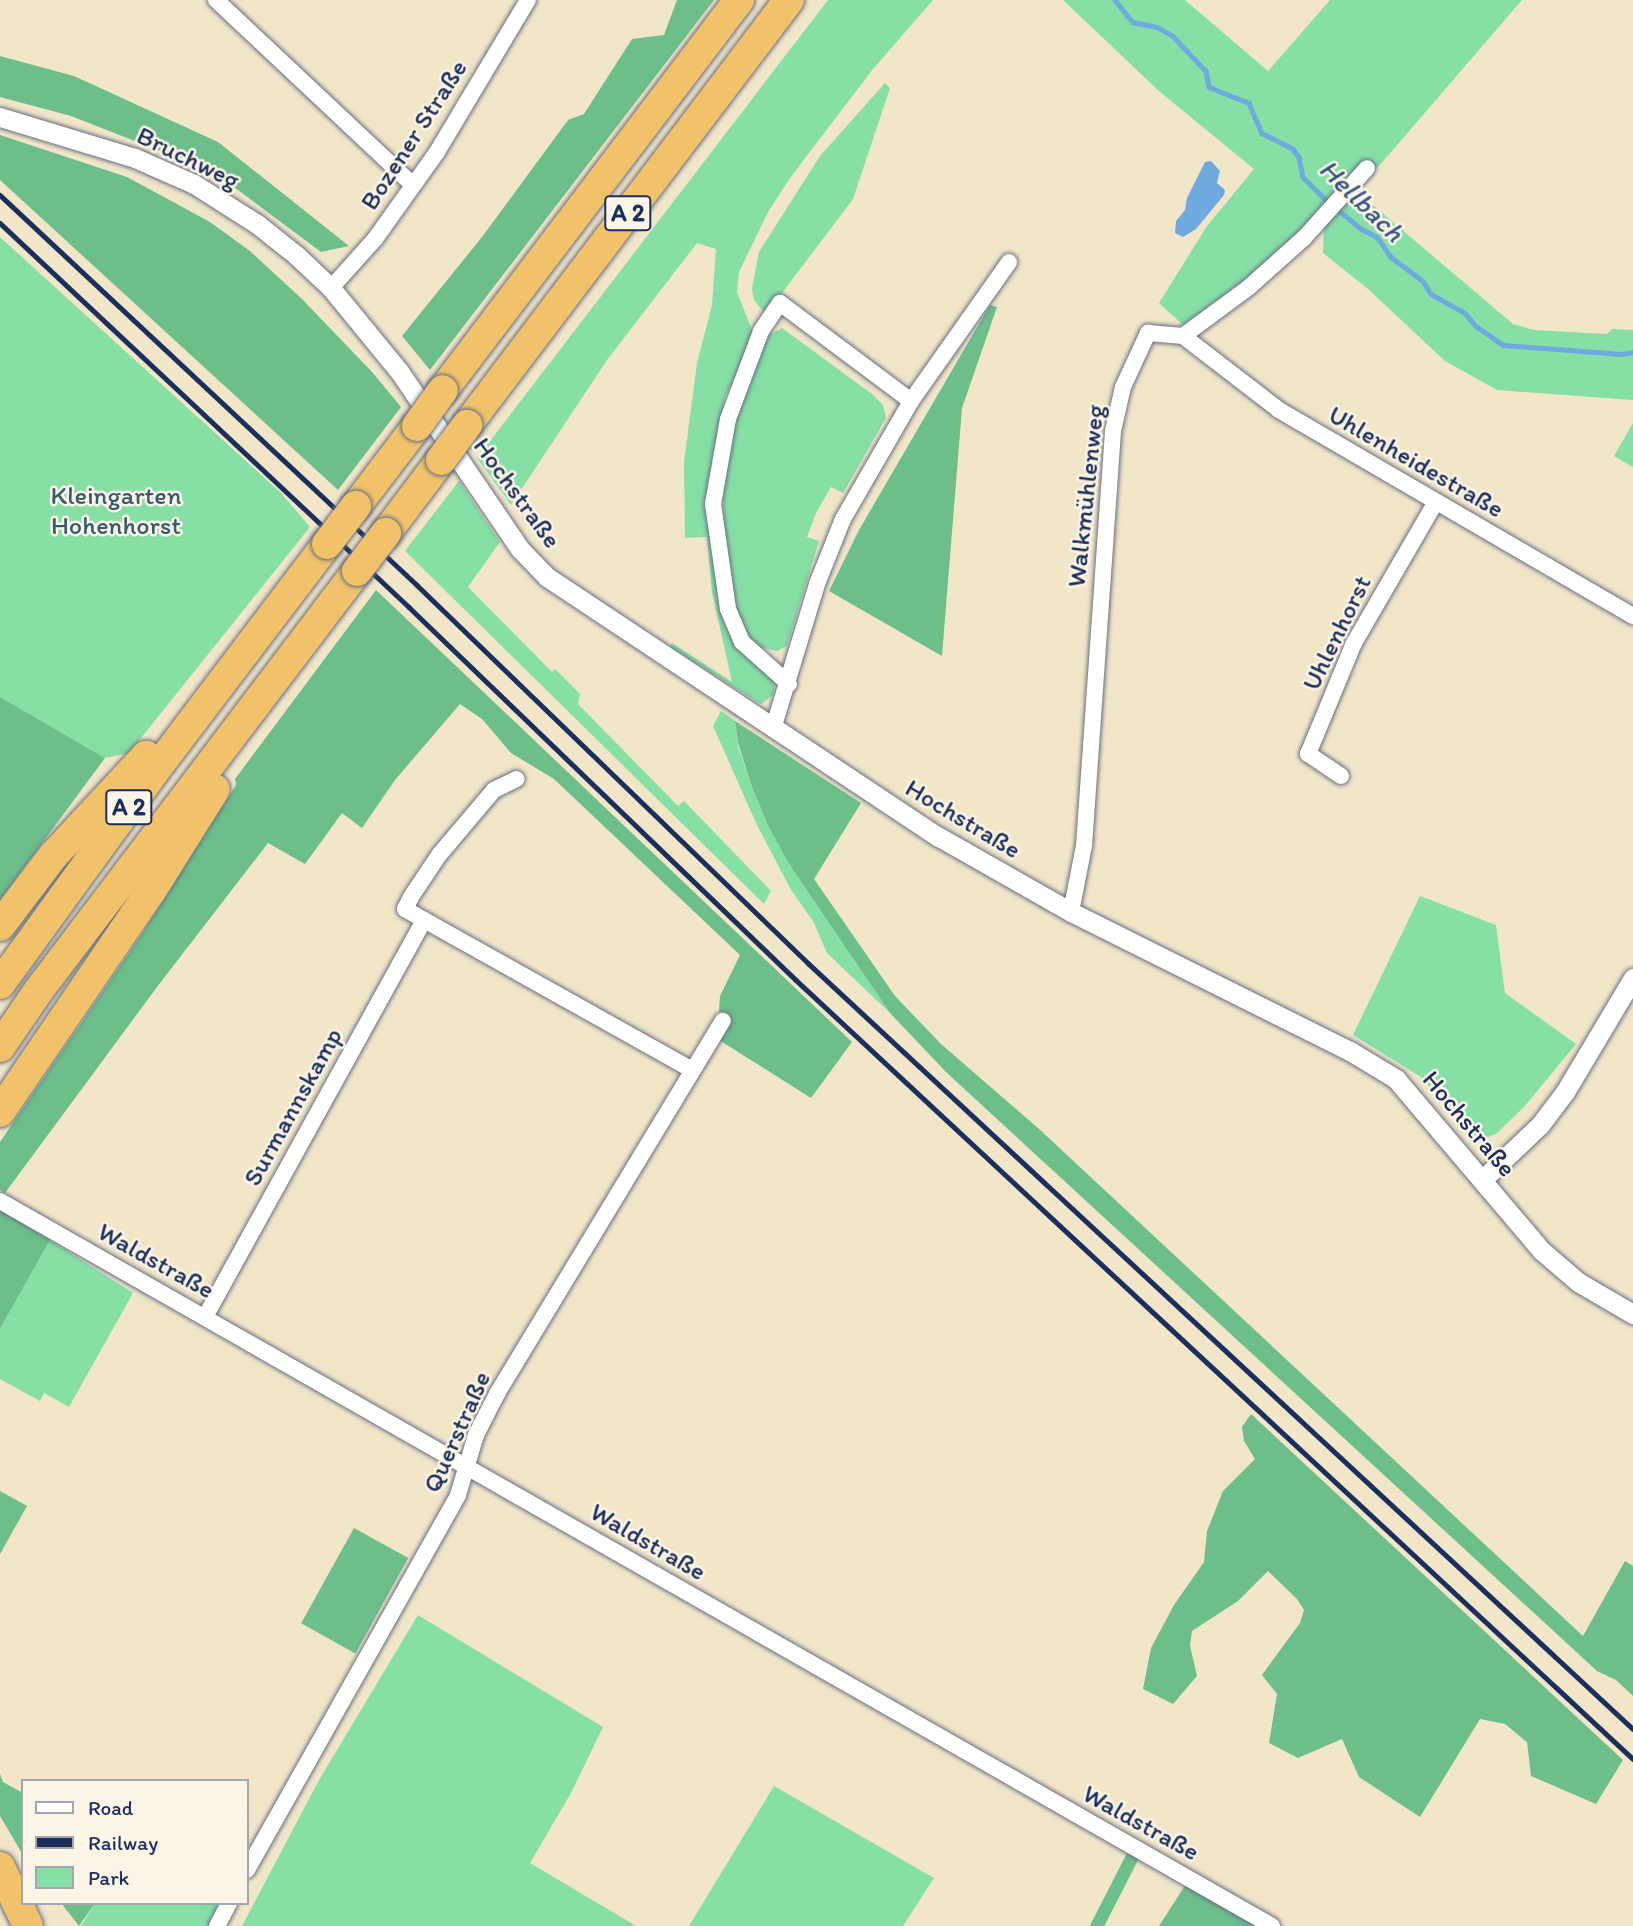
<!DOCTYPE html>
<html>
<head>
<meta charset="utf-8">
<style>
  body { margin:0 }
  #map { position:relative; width:1633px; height:1926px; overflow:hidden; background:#f2e6c9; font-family:Itim,sans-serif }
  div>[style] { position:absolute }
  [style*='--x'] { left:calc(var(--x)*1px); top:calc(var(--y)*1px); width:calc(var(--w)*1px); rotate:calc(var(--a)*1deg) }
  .green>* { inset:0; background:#86dfa5 }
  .forest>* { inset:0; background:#6cbe8a; transform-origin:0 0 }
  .water>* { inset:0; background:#6ea9df }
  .stream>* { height:4.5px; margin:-2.25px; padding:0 2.25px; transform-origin:2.25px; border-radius:2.25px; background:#6ea9df }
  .roads { filter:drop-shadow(0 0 2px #666f83) drop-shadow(0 0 2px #666f83) }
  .minor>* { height:16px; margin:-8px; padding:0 8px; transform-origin:8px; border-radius:8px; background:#fff }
  .tertiary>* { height:19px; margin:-9.5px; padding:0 9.5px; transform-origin:9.5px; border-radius:9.5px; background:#fff }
  .motorway>* { height:30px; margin:-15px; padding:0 15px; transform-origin:15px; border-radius:15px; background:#f2c26a }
  .rail>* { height:4.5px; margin:-2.25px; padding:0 2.25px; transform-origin:2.25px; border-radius:2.25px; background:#1b2f5e }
  .bridges { filter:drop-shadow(0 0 2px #666f83) drop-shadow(0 0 2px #666f83) }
  .motorway-bridge>* { height:30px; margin:-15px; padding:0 15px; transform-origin:15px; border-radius:15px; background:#f2c26a }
  span { translate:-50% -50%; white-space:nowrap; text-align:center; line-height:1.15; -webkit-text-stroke:5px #fcf5e5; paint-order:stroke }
  .shield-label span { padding:2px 5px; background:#fcf5e5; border:2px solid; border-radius:5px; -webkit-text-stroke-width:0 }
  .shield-label { font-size:24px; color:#1b2f5e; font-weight:700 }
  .street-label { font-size:26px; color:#1b2f5e }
  .park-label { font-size:26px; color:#365b70 }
  .water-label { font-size:28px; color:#345485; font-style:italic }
  .legend { position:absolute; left:21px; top:1779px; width:228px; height:126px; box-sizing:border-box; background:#fcf5e5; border:2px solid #a2a6af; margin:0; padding:9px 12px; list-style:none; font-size:21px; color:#1b2f5e }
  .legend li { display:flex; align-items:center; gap:14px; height:35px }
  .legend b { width:35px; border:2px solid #a2a6af }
</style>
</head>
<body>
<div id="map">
  <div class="green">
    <i style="clip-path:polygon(828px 0,933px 0,873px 69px,790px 178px,768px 212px,739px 272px,737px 292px,754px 335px,725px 397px,710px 483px,720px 605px,725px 626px,739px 649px,775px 682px,773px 695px,761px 704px,670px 647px,672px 643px,732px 682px,712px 592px,707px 537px,685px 538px,684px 462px,697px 363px,712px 305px,716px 249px,697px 243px,607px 360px,511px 505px,477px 458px)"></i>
    <i style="clip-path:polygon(1063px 0,1185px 0,1268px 71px,1330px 0,1522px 0,1379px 166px,1375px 169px,1366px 161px,1312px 223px,1244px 281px,1183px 325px,1159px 303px,1207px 226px,1254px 169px,1160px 92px)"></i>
    <i style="clip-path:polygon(885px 83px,890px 88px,853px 199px,767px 313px,762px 310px,754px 300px,752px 288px,759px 252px,820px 156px)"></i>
    <i style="clip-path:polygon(1354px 189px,1513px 324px,1534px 330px,1607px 334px,1612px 329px,1633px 330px,1633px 400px,1497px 390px,1445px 361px,1368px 289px,1323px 253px,1324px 222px)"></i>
    <i style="clip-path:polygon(0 237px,281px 493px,310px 527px,129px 753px,105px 758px,0 697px)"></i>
    <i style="clip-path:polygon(782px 328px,872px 394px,883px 405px,886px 418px,843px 493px,831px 487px,816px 513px,807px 537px,819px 541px,787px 646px,777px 651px,757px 647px,740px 624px,724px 540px,723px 490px,728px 445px,740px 400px,769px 335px)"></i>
    <i style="clip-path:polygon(1633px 423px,1633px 467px,1614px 456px)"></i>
    <i style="clip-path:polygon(459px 481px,500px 542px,468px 587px,552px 672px,555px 669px,580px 694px,578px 704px,678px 806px,684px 801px,771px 891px,764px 904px,405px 551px)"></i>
    <i style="clip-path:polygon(721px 711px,735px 721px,738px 746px,751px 784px,789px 864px,890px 1013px,827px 953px,814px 923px,790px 888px,756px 823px,713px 726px)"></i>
    <i style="clip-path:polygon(1420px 896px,1496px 925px,1505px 993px,1576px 1044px,1524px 1107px,1496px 1134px,1482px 1139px,1471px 1135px,1421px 1077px,1353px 1035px)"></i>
    <i style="clip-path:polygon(50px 1240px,133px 1293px,69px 1407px,44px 1393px,40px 1401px,0 1379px,0 1329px)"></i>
    <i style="clip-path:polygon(418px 1615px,603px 1727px,571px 1793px,530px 1863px,636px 1926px,242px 1926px,319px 1780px)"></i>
    <i style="clip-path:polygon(774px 1786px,934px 1878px,903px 1926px,689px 1926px)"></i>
    <i style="clip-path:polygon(95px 1903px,223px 1903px,211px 1926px,81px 1926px)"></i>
  </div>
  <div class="forest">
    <i style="clip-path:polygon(677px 0,714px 0,430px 370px,402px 336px,482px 237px,568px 120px,584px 114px,632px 39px,664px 35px)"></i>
    <i style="clip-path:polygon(0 56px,74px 76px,218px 142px,349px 246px,321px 252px,230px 184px,188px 162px,71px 116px,0 97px)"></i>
    <i style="clip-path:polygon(0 135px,127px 177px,210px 222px,250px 251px,301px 298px,373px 373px,401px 407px,338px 490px,0 180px)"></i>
    <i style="clip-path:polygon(990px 305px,997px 307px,962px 408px,942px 656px,829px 591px,859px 530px)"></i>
    <i style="clip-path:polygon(376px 590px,852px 1042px,811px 1098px,719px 1040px,727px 1025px,719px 1011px,720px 996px,740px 955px,554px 779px,511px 753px,482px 719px,460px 704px,395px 780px,362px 828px,342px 813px,305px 864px,268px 843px,157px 987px,5px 1193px,0 1190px,0 1142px,138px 940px,236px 785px,235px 779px)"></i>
    <i style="clip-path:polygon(0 697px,105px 758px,0 900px)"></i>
    <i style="clip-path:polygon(735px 721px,861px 803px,814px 879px,895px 996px,941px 1044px,1038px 1128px,1583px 1636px,1625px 1561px,1633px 1566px,1633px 1696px,1616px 1680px,1597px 1671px,947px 1073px,890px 1013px,789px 864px,768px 825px,751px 784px,738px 743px)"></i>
    <i style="clip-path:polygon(0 1210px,50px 1240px,0 1329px)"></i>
    <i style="clip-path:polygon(1251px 1414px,1623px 1760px,1596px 1804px,1531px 1776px,1527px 1742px,1505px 1724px,1480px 1719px,1420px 1817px,1359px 1777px,1342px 1739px,1298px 1758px,1269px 1743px,1277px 1694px,1262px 1675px,1300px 1623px,1304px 1610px,1297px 1599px,1268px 1571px,1238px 1601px,1192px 1631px,1190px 1646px,1197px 1676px,1173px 1704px,1143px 1689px,1151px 1648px,1174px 1605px,1204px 1562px,1207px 1531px,1223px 1491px,1255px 1459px,1244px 1441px,1242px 1427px)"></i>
    <i style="clip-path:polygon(0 1491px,27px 1506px,0 1554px)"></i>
    <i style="left:354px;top:1528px;width:62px;height:109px;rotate:29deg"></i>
    <i style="clip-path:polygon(0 1774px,3px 1782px,23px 1793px,23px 1855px,0 1816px)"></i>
    <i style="left:1128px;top:1851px;width:13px;height:89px;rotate:27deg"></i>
    <i style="clip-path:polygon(1186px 1884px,1257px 1926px,1159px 1926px)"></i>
    <i style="clip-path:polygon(61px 1903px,95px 1903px,79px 1926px)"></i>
  </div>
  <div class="water">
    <i style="clip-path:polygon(1211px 161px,1220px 171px,1217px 183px,1225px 190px,1224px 195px,1196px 229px,1183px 237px,1175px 233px,1176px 221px,1185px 210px,1187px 198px,1205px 162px)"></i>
  </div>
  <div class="stream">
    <i style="--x:1115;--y:0;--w:28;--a:51"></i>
    <i style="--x:1133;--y:22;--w:25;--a:12"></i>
    <i style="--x:1157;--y:27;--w:18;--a:29"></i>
    <i style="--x:1173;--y:36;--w:48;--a:46.7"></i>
    <i style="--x:1206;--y:71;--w:16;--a:79"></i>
    <i style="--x:1209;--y:87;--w:43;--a:21.8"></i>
    <i style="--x:1249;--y:103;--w:33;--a:67"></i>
    <i style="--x:1262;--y:133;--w:35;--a:27"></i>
    <i style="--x:1293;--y:149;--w:10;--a:53"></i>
    <i style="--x:1299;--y:157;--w:20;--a:79"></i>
    <i style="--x:1303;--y:177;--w:37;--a:45"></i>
    <i style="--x:1336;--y:208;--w:31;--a:40"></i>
    <i style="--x:1360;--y:228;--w:19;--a:28"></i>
    <i style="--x:1377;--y:237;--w:24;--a:55"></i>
    <i style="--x:1391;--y:257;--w:40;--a:37"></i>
    <i style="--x:1423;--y:281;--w:15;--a:58"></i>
    <i style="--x:1431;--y:294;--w:39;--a:29"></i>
    <i style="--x:1465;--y:313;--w:17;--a:50"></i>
    <i style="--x:1476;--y:326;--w:33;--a:35"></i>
    <i style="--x:1503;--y:345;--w:118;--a:4.4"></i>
    <i style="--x:1621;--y:354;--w:12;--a:-9"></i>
  </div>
  <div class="roads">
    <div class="minor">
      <i style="--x:216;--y:0;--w:270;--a:43.2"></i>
      <i style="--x:331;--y:288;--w:66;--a:-48.1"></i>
      <i style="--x:375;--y:239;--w:107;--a:-54.5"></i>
      <i style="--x:437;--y:152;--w:177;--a:-59.1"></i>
      <i style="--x:1183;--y:336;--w:121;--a:37.6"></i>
      <i style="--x:1279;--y:410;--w:410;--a:30.2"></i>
      <i style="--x:789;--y:684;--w:63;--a:-138.2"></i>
      <i style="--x:742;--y:642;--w:36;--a:-113"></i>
      <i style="--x:728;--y:609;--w:106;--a:-98.1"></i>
      <i style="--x:713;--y:504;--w:86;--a:-80"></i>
      <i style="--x:728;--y:419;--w:94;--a:-69.4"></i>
      <i style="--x:761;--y:331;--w:34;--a:-56"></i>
      <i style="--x:780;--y:303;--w:164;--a:36.8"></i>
      <i style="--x:773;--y:729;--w:152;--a:-73.1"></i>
      <i style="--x:817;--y:584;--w:70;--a:-68.2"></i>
      <i style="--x:843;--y:519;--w:136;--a:-60"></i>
      <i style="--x:911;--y:401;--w:170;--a:-54.8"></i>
      <i style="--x:1341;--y:776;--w:40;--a:-146"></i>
      <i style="--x:1308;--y:754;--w:120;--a:-67.5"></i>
      <i style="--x:1354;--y:643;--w:162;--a:-59.9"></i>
      <i style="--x:1071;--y:912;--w:67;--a:-78.9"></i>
      <i style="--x:1084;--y:846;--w:416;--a:-86"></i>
      <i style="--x:1113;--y:431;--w:45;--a:-77.2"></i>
      <i style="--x:1123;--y:387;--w:60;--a:-65.2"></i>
      <i style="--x:1148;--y:333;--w:35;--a:5"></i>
      <i style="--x:1183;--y:336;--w:81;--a:-36.4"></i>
      <i style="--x:1248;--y:288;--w:75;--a:-41.8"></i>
      <i style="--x:1304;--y:238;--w:94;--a:-48"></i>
      <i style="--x:424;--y:920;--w:307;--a:29.2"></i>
      <i style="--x:0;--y:1201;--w:1464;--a:29.68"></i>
      <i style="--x:205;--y:1317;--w:453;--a:-61.1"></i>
      <i style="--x:424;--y:920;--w:22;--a:-150"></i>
      <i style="--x:405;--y:909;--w:13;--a:-63"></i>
      <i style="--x:411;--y:897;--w:50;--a:-56.3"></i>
      <i style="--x:439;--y:855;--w:85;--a:-49.8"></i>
      <i style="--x:494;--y:790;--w:25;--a:-26"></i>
      <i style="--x:247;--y:1870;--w:430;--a:-60.6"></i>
      <i style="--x:458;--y:1495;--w:63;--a:-73.3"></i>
      <i style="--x:476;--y:1435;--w:48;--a:-62.9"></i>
      <i style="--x:498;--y:1392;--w:434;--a:-58.8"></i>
      <i style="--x:217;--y:1926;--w:26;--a:-62"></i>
    </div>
    <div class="tertiary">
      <i style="--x:0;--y:117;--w:141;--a:16.9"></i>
      <i style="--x:135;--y:158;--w:64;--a:23.8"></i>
      <i style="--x:194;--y:184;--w:75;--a:32.4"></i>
      <i style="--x:257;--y:224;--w:50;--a:38.5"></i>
      <i style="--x:296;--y:255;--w:48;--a:43.3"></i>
      <i style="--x:331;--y:288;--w:107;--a:50.7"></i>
      <i style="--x:399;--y:371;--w:215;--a:55.8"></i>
      <i style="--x:520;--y:549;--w:39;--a:46"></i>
      <i style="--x:547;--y:577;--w:470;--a:33.6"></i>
      <i style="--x:939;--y:837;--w:152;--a:29.6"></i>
      <i style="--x:1071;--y:912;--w:312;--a:26.5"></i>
      <i style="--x:1350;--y:1051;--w:54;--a:31.3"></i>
      <i style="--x:1396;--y:1079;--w:226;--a:49.7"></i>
      <i style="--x:1542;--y:1251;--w:48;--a:40.7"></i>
      <i style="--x:1578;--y:1282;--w:64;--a:30.2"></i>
      <i style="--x:1482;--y:1180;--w:80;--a:-43.5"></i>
      <i style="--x:1540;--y:1125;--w:41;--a:-52.9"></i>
      <i style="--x:1565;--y:1092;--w:133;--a:-59.2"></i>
    </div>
    <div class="motorway">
      <i style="--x:443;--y:390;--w:490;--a:-52.8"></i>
      <i style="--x:467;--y:425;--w:533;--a:-52.85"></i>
      <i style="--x:356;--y:506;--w:101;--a:-52.7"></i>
      <i style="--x:386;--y:533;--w:91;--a:-53"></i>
      <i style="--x:0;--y:926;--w:88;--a:-52.9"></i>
      <i style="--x:53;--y:856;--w:137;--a:-47.1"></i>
      <i style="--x:0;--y:984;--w:277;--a:-54"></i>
      <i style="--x:163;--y:760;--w:271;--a:-52.8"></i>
      <i style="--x:0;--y:1047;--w:69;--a:-55.6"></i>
      <i style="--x:39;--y:990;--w:526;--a:-52.8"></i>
      <i style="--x:0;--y:1112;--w:268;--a:-55.7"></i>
      <i style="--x:151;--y:891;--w:120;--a:-57.9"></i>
      <i style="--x:0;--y:1867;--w:65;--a:64.6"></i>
    </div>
  </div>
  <div class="rail">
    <i style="--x:0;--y:195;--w:571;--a:43.08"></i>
    <i style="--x:417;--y:585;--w:545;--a:44.03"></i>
    <i style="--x:809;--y:964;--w:1124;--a:42.87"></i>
    <i style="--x:0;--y:223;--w:561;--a:43.19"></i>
    <i style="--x:409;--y:607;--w:537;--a:43.94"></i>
    <i style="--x:796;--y:980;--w:1143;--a:42.94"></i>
  </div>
  <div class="bridges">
    <div class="motorway-bridge">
      <i style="--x:417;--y:426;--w:44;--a:-54.2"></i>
      <i style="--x:441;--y:460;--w:44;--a:-53.4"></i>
      <i style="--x:327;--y:544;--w:48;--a:-52.7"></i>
      <i style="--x:357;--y:571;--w:48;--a:-52.7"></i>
    </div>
  </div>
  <div class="shield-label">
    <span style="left:628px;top:213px">A 2</span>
    <span style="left:129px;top:807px">A 2</span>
  </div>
  <div class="street-label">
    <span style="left:414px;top:135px;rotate:-57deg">Bozener Straße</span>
    <span style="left:188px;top:158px;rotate:26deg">Bruchweg</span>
    <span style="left:1416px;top:462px;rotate:30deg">Uhlenheidestraße</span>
    <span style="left:517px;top:493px;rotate:54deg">Hochstraße</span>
    <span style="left:1086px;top:496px;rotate:-84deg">Walkmühlenweg</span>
    <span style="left:1337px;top:633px;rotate:-64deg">Uhlenhorst</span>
    <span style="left:963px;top:819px;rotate:31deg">Hochstraße</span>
    <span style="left:293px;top:1107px;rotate:-61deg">Surmannskamp</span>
    <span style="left:1469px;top:1124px;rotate:50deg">Hochstraße</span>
    <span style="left:156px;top:1261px;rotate:29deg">Waldstraße</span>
    <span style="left:457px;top:1432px;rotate:-66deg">Querstraße</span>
    <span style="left:648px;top:1542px;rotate:30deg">Waldstraße</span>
    <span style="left:1141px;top:1823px;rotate:29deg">Waldstraße</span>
  </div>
  <div class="park-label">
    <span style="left:116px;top:511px">Kleingarten<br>Hohenhorst</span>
  </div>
  <div class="water-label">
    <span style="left:1362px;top:200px;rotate:44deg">Hellbach</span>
  </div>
  <ul class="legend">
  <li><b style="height:9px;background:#fff"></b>Road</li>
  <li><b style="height:9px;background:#1b2f5e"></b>Railway</li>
  <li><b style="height:19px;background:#86dfa5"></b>Park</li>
  </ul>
</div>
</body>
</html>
